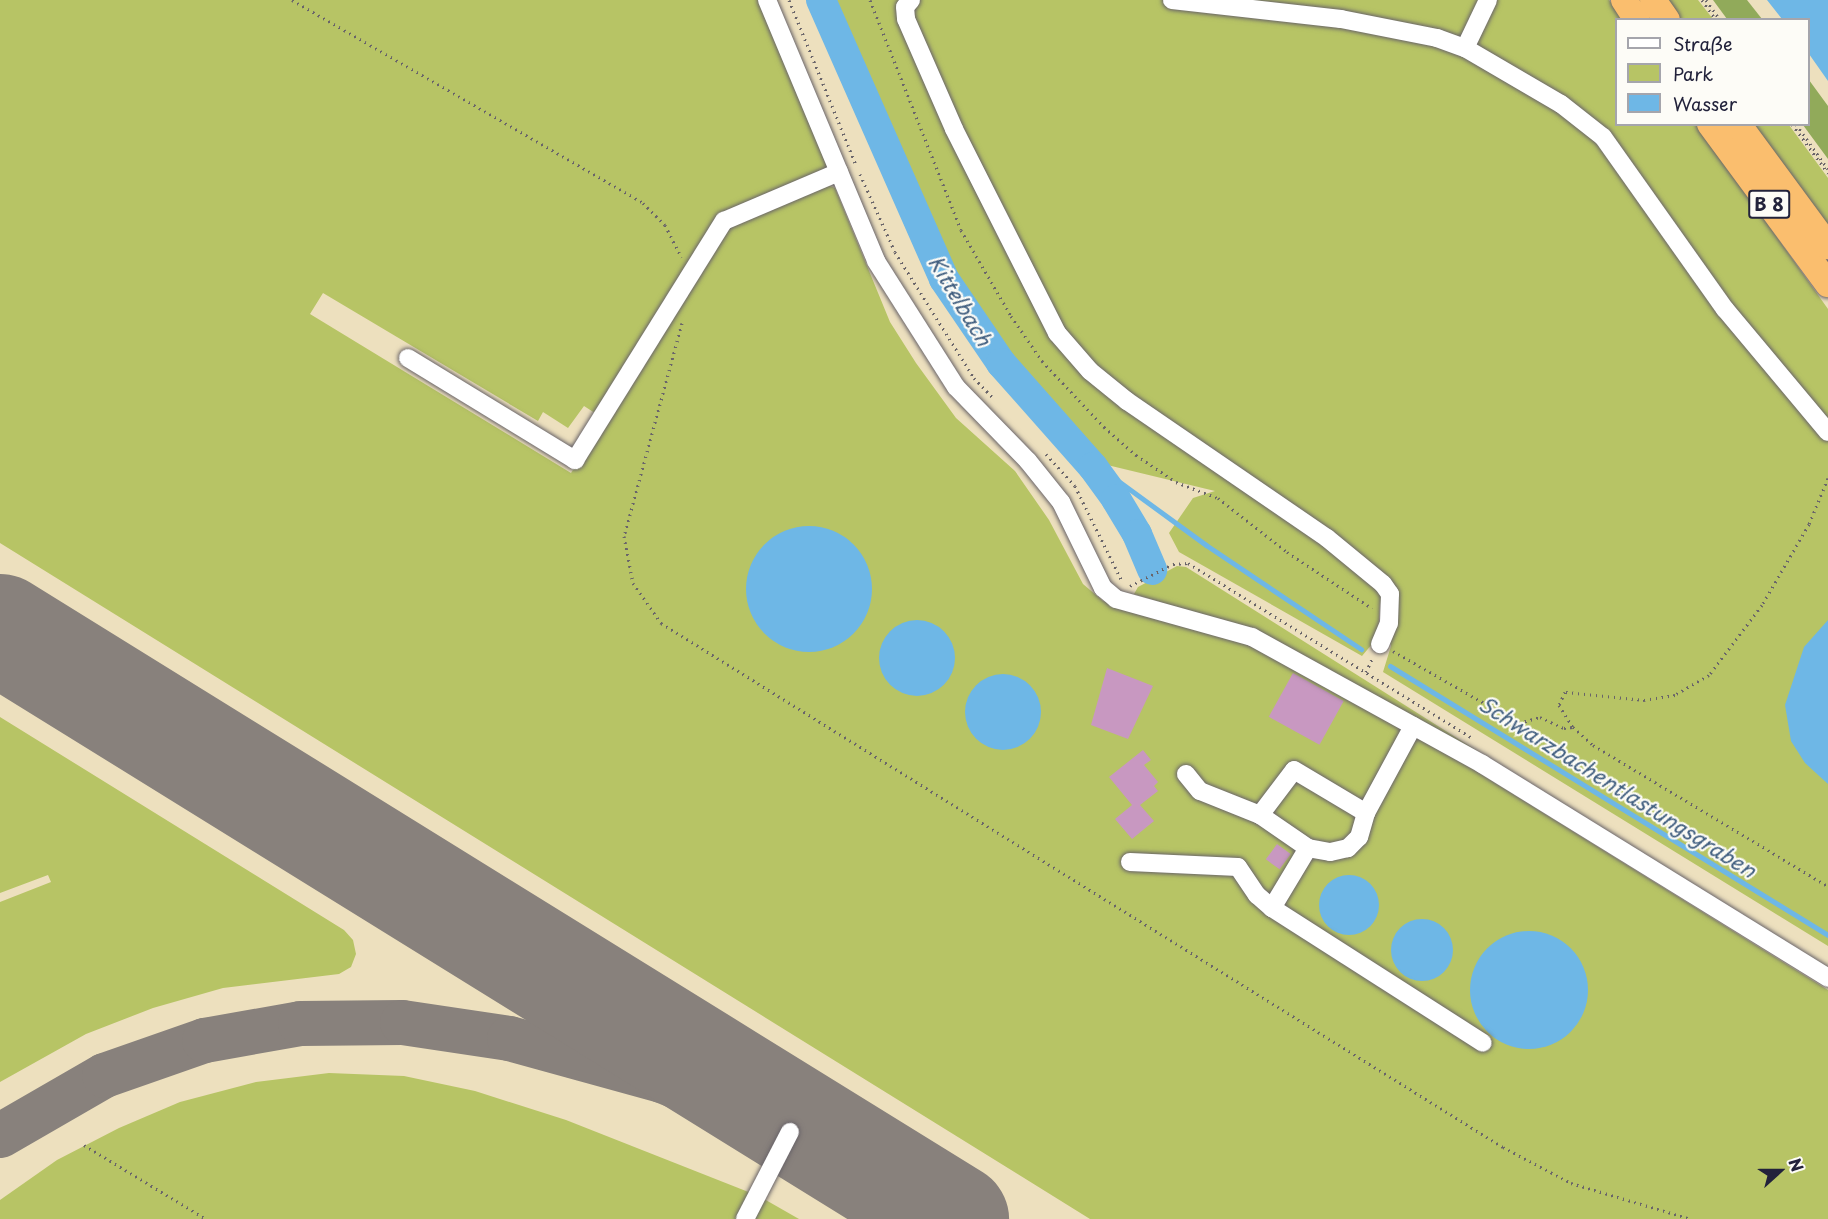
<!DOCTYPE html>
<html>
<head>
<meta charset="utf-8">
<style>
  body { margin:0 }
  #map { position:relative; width:1828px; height:1219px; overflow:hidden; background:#ede0be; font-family:"Playpen Sans",sans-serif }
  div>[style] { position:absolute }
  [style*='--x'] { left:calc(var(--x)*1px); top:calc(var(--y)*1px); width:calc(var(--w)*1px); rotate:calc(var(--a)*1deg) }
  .green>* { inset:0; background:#b7c465 }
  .forest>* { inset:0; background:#91aa5a }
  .water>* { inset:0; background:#6eb7e6 }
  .round { border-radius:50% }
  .stream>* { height:5px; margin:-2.5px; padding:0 2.5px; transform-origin:2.5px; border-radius:2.5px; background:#6eb7e6 }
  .river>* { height:30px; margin:-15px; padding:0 15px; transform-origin:15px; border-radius:15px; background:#6eb7e6 }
  .taxiway>* { height:45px; margin:-22.5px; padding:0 22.5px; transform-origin:22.5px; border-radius:22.5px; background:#88817c }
  .runway>* { height:111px; margin:-55.5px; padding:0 55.5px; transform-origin:55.5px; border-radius:55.5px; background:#88817c }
  .building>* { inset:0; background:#c898c1; transform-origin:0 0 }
  .path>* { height:3px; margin-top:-1.5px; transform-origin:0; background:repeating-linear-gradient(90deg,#696469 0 1.5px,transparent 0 6px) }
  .roads { filter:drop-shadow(0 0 2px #696469) drop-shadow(0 0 2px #696469) }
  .minor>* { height:18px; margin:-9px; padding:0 9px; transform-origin:9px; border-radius:9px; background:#fff }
  .highway>* { height:26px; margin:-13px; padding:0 13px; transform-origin:13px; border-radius:13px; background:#fabe6e }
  span { translate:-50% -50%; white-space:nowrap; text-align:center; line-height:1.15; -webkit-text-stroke:4.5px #fdfcf7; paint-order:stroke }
  .shield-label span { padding:2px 4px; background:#fdfcf7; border:2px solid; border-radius:4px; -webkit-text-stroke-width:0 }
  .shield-label { font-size:18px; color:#22223b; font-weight:700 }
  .water-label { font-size:21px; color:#405e7f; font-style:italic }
  .legend { position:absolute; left:1615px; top:18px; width:195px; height:108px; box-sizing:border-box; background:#fdfcf7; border:2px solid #a5a5ac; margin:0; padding:8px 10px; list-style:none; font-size:18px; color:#22223b }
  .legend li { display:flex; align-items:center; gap:12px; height:30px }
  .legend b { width:30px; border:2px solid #a5a5ac }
  .north { position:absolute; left:1750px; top:1141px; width:60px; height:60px; -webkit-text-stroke:4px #fdfcf7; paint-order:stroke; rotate:69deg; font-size:16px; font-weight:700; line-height:24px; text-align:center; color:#22223b }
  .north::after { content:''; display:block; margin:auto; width:21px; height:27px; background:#22223b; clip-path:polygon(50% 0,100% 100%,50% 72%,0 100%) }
</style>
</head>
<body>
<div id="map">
  <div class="green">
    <i style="clip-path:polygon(0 0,762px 0,830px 166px,824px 175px,724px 217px,598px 415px,584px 406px,568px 428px,543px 412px,538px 421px,323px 293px,310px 314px,571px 473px,724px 231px,823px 183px,835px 188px,890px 322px,916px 363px,956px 418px,1015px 471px,1049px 520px,1083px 584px,1103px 601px,1244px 643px,1323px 685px,1474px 770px,1828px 990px,1828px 1219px,1090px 1219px,0 543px)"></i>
    <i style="clip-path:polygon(833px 0,1609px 0,1623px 19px,1616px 20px,1616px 124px,1697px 125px,1828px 309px,1828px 946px,1383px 672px,1391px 646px,1380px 601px,1378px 637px,1362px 656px,1179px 552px,1169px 533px,1193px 498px,1215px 491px,1099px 463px,1045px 402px,953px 283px)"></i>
    <i style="clip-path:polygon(1662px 0,1698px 0,1713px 19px,1676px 19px)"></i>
    <i style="clip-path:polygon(1748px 125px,1789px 125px,1828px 178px,1828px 232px)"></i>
    <i style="clip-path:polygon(1177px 566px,1186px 567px,1487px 757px,1250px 630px,1134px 594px,1138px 587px)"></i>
    <i style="clip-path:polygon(0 717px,344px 930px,353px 940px,356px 954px,351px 967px,339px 974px,223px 988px,153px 1008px,86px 1034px,0 1082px,0 902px,51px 882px,48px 875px,0 893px)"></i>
    <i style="clip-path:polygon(329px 1073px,404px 1076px,475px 1091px,566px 1120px,751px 1193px,740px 1219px,0 1219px,0 1200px,57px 1160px,119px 1128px,180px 1102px,256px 1082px)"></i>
    <i style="clip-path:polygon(764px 1199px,799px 1219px,750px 1219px)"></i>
  </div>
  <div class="forest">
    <i style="clip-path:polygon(1713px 0,1747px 0,1762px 19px,1727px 19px)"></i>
    <i style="clip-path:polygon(1809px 80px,1828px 106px,1828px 159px,1803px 125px,1808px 124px)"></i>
  </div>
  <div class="water">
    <i style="clip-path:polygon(1767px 0,1828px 0,1828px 81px,1809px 54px,1808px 20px,1782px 19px)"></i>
    <i class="round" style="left:746px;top:526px;width:126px;height:126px"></i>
    <i style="clip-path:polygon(1828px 620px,1828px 784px,1805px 763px,1791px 741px,1785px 705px,1804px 647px)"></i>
    <i class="round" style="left:879px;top:620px;width:76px;height:76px"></i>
    <i class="round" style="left:965px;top:674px;width:76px;height:76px"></i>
    <i class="round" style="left:1319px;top:875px;width:60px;height:60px"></i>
    <i class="round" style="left:1391px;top:919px;width:62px;height:62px"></i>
    <i class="round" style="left:1470px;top:931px;width:118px;height:118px"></i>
  </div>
  <div class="stream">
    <i style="--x:1093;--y:467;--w:19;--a:25"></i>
    <i style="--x:1110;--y:475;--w:119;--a:36.1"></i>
    <i style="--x:1206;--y:545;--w:187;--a:33.9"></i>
    <i style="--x:1390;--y:666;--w:514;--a:31.56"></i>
  </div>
  <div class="river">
    <i style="--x:821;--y:0;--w:305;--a:66.2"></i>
    <i style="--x:944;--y:279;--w:102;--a:55.8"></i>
    <i style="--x:1001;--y:363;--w:139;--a:48.5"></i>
    <i style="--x:1093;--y:467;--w:39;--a:54"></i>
    <i style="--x:1116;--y:499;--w:41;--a:59"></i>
    <i style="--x:1137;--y:534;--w:39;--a:67"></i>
  </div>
  <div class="taxiway">
    <i style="--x:0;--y:1135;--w:120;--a:-30"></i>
    <i style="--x:104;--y:1075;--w:106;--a:-19.3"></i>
    <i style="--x:204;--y:1040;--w:97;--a:-10"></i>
    <i style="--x:300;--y:1023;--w:102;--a:-0.6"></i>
    <i style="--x:402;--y:1022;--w:108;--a:8.5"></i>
    <i style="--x:509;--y:1038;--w:158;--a:15.4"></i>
    <i style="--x:661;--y:1080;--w:139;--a:22"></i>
    <i style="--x:790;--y:1132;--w:147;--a:27.1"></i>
  </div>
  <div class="runway">
    <i style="--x:0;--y:629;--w:1121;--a:31.76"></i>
  </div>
  <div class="building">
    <i style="clip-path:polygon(1107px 668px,1153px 686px,1128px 739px,1091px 725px)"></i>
    <i style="left:1293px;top:673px;width:58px;height:50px;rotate:29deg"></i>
    <i style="clip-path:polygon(1143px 750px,1151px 760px,1144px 765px,1158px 782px,1154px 786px,1158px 791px,1140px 805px,1154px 821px,1132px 839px,1115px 819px,1132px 805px,1109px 777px)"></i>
    <i style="left:1277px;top:844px;width:17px;height:19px;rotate:36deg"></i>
  </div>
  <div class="path">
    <i style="--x:292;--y:0;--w:405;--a:30"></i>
    <i style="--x:643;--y:203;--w:31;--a:45"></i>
    <i style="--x:665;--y:225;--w:36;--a:63"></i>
    <i style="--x:789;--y:0;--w:178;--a:67.9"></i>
    <i style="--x:870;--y:0;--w:247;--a:68.4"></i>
    <i style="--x:961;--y:230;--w:99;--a:59.8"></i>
    <i style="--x:1011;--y:316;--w:55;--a:55.4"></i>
    <i style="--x:1042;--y:361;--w:91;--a:46.8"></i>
    <i style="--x:1104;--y:427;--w:43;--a:41.2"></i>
    <i style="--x:1136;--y:455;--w:48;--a:34"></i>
    <i style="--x:1176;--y:482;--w:45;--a:20.9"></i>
    <i style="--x:1218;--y:498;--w:88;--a:38"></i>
    <i style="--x:1287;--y:552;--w:102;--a:33.4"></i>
    <i style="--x:1702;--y:0;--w:24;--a:55"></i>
    <i style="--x:1706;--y:0;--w:24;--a:55"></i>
    <i style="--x:1792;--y:124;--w:61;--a:53.7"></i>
    <i style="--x:1796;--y:124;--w:55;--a:54.6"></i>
    <i style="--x:860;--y:174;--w:85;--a:65.8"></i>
    <i style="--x:895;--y:252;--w:149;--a:57.9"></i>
    <i style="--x:974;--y:378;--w:29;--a:46"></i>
    <i style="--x:682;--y:323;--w:221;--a:105.2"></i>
    <i style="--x:624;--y:536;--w:48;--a:79.2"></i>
    <i style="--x:633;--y:583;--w:49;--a:55"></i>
    <i style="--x:661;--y:623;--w:992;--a:31.9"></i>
    <i style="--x:1503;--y:1147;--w:77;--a:27.9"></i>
    <i style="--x:1571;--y:1183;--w:125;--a:16.7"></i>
    <i style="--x:1046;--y:454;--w:43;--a:47.8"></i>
    <i style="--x:1075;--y:486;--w:106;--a:63.7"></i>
    <i style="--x:1828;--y:478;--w:50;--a:112.4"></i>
    <i style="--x:1809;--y:524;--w:94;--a:120.1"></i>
    <i style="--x:1762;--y:605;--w:88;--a:127.1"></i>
    <i style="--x:1709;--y:675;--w:39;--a:150"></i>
    <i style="--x:1675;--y:695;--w:30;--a:171"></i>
    <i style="--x:1645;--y:700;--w:80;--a:-174.3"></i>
    <i style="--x:1565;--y:692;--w:14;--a:115"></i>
    <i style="--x:1559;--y:705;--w:26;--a:58"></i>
    <i style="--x:1573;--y:727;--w:27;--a:42"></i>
    <i style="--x:1593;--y:745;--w:274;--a:31"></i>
    <i style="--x:1130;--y:586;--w:48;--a:-27.1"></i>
    <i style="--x:1173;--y:564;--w:15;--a:-4"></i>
    <i style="--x:1188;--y:563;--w:332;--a:31.6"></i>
    <i style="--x:1393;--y:651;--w:145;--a:29.7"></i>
    <i style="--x:1519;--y:723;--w:22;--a:-16"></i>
    <i style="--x:1540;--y:717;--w:26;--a:25"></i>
    <i style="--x:1564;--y:728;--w:9;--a:-6"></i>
    <i style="--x:1366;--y:672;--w:14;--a:-65"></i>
    <i style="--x:84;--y:1145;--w:143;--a:31.2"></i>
  </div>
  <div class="roads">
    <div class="minor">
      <i style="--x:767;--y:0;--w:283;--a:67.3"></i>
      <i style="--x:876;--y:261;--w:149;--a:57.6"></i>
      <i style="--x:956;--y:387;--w:103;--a:45.8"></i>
      <i style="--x:1028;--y:461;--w:53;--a:51.2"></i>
      <i style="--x:1061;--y:502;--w:96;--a:64"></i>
      <i style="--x:1103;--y:588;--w:17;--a:40"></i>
      <i style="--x:1116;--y:599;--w:141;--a:15.6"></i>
      <i style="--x:1252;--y:637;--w:263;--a:28.9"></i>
      <i style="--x:1482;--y:764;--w:407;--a:31.7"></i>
      <i style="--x:911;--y:0;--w:9;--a:131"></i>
      <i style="--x:905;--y:7;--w:12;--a:85"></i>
      <i style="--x:906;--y:19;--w:120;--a:66.4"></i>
      <i style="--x:954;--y:129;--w:229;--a:63.2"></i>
      <i style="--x:1057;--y:333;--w:50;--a:49"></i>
      <i style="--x:1090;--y:371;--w:48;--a:39"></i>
      <i style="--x:1127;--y:401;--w:242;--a:34.4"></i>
      <i style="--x:1327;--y:538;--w:72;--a:39.4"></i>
      <i style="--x:1383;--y:584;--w:12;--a:55"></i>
      <i style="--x:1390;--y:594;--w:29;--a:92"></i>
      <i style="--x:1389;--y:623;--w:23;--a:113"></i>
      <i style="--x:1172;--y:0;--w:170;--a:6.4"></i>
      <i style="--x:1341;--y:19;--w:98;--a:11.2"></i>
      <i style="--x:1437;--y:38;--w:30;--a:20"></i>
      <i style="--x:1488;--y:0;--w:53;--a:115.6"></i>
      <i style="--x:1465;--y:48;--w:111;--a:30.3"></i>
      <i style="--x:1561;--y:104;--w:53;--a:38.2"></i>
      <i style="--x:1603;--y:137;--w:211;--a:54.7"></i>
      <i style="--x:1725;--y:309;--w:160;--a:50.1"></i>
      <i style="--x:408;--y:358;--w:196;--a:31.4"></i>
      <i style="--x:575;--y:460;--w:282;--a:-58.1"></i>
      <i style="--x:724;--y:221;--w:125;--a:-23.1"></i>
      <i style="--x:1186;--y:774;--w:22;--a:51"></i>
      <i style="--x:1200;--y:791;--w:65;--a:21.8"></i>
      <i style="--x:1366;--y:813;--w:25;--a:106"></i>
      <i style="--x:1359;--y:837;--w:16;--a:135"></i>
      <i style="--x:1348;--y:848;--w:18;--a:167"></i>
      <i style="--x:1330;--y:852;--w:22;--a:-170"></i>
      <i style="--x:1308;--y:848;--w:58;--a:-145.5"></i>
      <i style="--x:1260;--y:815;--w:56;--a:-52.9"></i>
      <i style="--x:1294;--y:770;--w:84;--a:30.8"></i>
      <i style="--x:1366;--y:813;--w:99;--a:-61.6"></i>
      <i style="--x:1308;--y:848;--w:70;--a:121"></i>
      <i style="--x:1272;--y:908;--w:250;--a:32.6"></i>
      <i style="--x:1130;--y:862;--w:108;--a:2.7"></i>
      <i style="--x:1238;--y:867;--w:34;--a:56"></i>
      <i style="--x:1257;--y:895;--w:20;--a:41"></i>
      <i style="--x:745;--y:1219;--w:98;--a:-62.7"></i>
    </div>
    <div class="highway">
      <i style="--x:1624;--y:0;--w:24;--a:57"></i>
      <i style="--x:1653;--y:0;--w:24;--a:55"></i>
      <i style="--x:1710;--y:124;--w:199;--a:53.6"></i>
      <i style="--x:1738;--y:124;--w:152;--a:53.6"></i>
    </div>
  </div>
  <div class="shield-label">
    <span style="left:1769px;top:204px">B 8</span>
  </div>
  <div class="water-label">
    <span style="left:961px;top:300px;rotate:59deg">Kittelbach</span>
    <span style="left:1618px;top:786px;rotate:32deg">Schwarzbachentlastungsgraben</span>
  </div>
  <ul class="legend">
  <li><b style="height:8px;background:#fff"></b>Straße</li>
  <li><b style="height:16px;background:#b7c465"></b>Park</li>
  <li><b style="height:16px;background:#6eb7e6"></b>Wasser</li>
  </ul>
  <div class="north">N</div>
</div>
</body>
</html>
